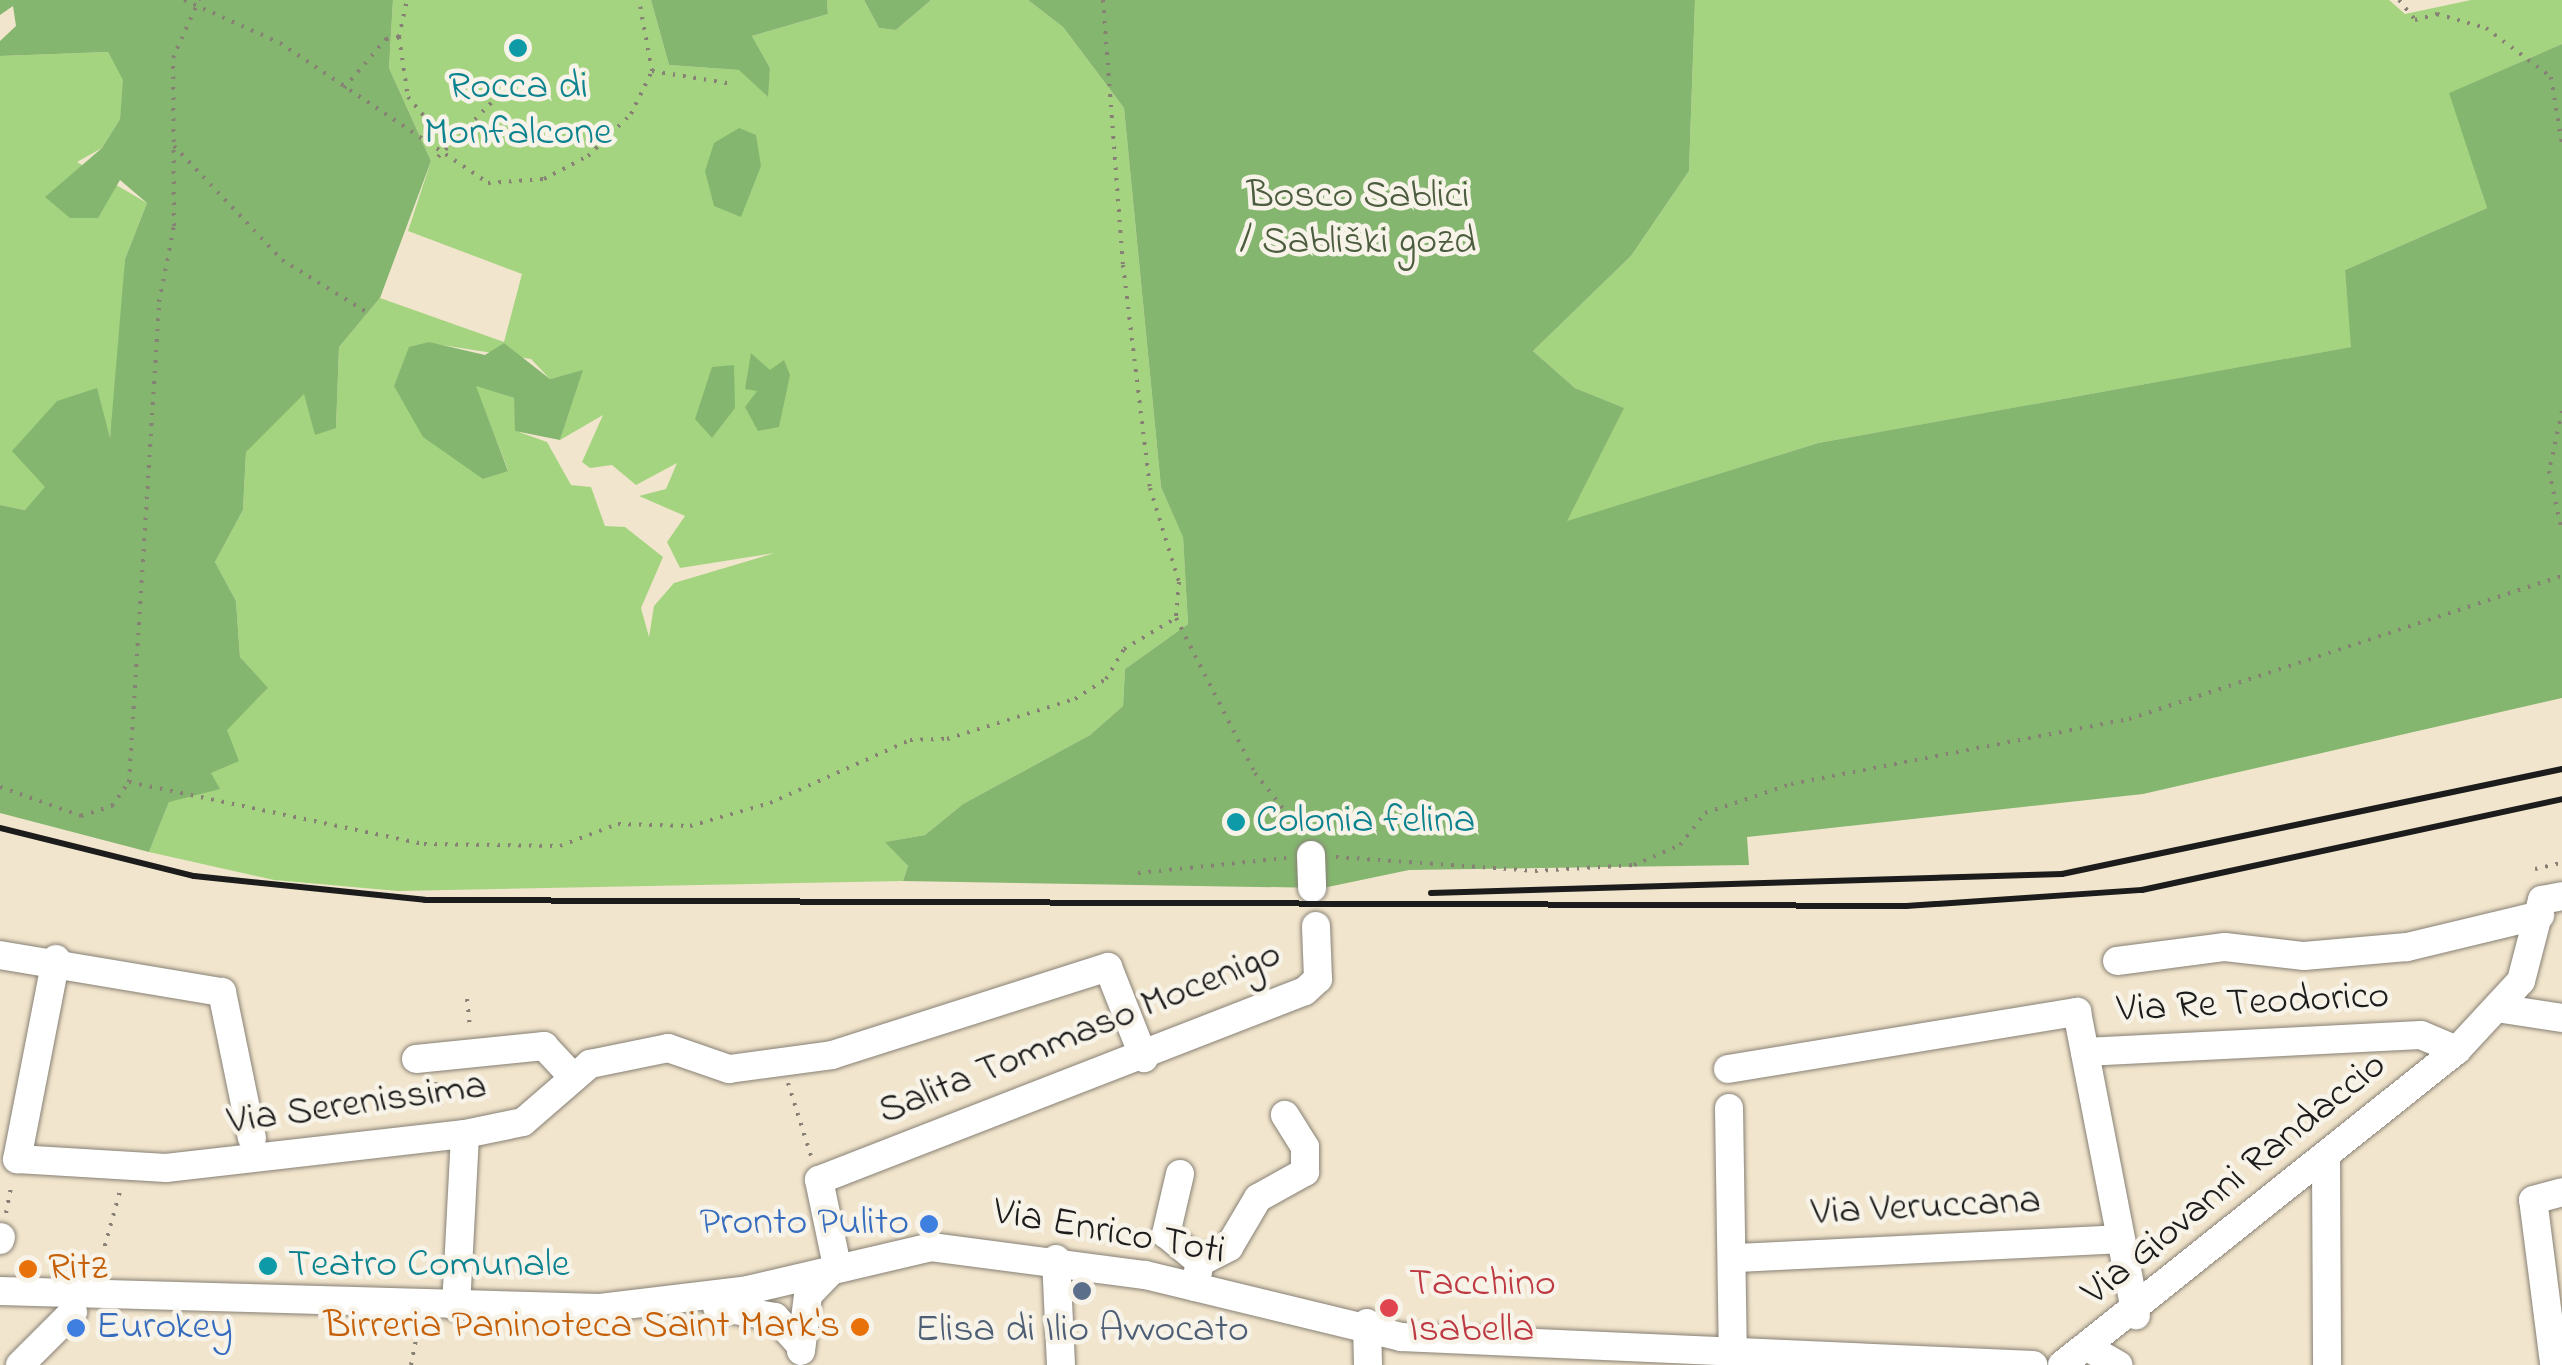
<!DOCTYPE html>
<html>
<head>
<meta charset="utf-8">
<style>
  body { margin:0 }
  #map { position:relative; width:2562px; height:1365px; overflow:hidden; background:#f2e5cd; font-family:"Indie Flower",sans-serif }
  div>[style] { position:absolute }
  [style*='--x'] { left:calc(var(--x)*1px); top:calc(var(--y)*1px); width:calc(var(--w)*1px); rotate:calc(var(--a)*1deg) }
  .green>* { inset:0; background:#a5d481 }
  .forest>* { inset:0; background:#84b66f }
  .path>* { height:4px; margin-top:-2px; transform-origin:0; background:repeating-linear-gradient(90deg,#878074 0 2.5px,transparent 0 10.5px) }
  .roads { filter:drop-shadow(0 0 2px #878074) drop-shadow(0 0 2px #878074) }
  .minor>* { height:28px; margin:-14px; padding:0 14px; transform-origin:14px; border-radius:14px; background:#fff }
  .rail>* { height:6px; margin:-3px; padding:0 3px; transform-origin:3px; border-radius:3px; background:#1c1c1c }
  .dots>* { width:28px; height:28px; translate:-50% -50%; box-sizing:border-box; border:5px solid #f7f3e8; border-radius:50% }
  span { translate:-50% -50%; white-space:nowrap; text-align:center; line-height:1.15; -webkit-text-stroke:9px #f7f3e8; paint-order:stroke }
  .culture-label { font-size:40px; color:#0d838f }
  .left { translate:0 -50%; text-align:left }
  .park-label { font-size:40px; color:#4c5c3f }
  .street-label { font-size:40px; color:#1c1c1c }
  .shop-label { font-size:40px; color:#366cbe }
  .right { translate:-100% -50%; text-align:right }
  .food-label { font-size:40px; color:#c56008 }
  .health-label { font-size:40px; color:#be3a42 }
  .service-label { font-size:40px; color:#4e5e75 }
</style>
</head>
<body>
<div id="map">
  <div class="green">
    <i style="clip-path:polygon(evenodd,393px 0,651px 0,669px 65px,740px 70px,767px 96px,770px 68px,752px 36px,828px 14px,827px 0,864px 0,879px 28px,896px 30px,931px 0,1028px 0,1063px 27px,1124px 108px,1161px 487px,1183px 536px,1188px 624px,1125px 669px,1123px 706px,1090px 735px,963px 804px,925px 835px,886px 842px,908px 866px,903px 881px,398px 891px,274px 880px,149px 852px,169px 802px,211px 773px,226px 730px,267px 689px,240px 657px,236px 601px,215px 562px,243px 510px,246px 452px,279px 409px,305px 393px,336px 428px,339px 347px,380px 298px,504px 342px,522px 274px,408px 231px,431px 161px,389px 68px,393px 0,429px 343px,531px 359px,550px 379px,582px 371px,560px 440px,603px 415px,582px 462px,590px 468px,612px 465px,636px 485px,677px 463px,666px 489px,639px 496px,685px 516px,667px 542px,680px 568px,775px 553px,674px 583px,654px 606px,649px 637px,641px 608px,663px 557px,625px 527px,605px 526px,591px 487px,571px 485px,547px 442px,516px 431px,514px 398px,475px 385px,508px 470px,483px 479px,429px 343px)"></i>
    <i style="clip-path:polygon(1695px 0,2389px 0,2405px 14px,2471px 0,2562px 0,2562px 44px,2450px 93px,2487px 208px,2345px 270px,2352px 347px,1818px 443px,1565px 522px,1623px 408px,1575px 388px,1533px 351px,1631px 256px,1689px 171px)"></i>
    <i style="clip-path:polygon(108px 52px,124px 80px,120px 119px,102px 148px,77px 162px,147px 203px,125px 259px,119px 389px,109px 441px,25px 510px,0 505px,0 56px)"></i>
  </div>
  <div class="forest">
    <i style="clip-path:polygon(0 0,393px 0,389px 68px,431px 161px,380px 298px,339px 347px,336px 428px,315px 435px,304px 394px,246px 452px,243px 510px,215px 562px,236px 601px,240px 657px,268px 688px,227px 730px,239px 761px,211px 773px,220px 789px,169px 802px,149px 852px,0 813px,0 505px,25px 510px,45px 487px,12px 451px,57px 401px,97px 388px,110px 438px,125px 259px,147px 203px,120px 180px,98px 218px,70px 218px,45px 197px,102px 148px,120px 119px,123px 80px,108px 52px,0 56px,0 41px,16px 26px,13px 6px,0 15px)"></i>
    <i style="clip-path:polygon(651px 0,827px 0,828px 14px,752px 36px,770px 68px,768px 97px,739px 70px,669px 65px)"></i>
    <i style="clip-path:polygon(864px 0,931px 0,896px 30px,879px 28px)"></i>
    <i style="clip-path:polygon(1028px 0,1695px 0,1689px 171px,1631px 256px,1533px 351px,1575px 388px,1624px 408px,1567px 521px,1818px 443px,2351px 347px,2345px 270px,2487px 208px,2449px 93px,2562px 44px,2562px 698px,2143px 794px,1747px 837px,1749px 865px,1409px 870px,1323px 888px,903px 881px,908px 866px,885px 842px,925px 835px,963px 804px,1090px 735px,1123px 706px,1125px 669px,1188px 624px,1183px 537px,1161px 487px,1124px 108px,1063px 27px)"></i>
    <i style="clip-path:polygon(739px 128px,756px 135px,761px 166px,741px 217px,714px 206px,705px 171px,714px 143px)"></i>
    <i style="clip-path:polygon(429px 342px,485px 355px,504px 343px,550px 379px,583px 370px,560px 440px,515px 431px,514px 398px,476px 386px,508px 471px,483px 479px,423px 437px,394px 386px,409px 347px)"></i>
    <i style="clip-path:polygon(751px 353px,770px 370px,784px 360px,790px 375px,779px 427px,758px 431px,745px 407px,757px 391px,745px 389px)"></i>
    <i style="clip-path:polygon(734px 365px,735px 408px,712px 438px,695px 419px,712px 367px)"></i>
  </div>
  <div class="path">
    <i style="--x:184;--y:0;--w:105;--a:24.1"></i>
    <i style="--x:280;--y:43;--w:251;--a:33.9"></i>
    <i style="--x:488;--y:183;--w:56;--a:-4.1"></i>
    <i style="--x:544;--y:179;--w:50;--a:-27.6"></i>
    <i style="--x:588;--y:156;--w:60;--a:-44.3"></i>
    <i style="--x:631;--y:114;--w:48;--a:-64"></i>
    <i style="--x:652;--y:71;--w:72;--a:-100.4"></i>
    <i style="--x:1103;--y:0;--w:266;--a:85.7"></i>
    <i style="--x:1123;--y:265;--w:225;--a:83.1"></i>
    <i style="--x:1150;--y:488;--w:98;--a:72.9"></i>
    <i style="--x:1179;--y:582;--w:36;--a:95"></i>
    <i style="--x:1176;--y:618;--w:174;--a:63"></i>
    <i style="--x:1255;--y:773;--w:74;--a:51.6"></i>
    <i style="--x:2399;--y:0;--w:26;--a:51"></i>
    <i style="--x:2415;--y:20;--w:23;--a:-15"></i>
    <i style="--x:2437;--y:14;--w:51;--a:15.9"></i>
    <i style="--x:2486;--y:28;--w:81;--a:37"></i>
    <i style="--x:2551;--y:77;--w:68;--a:80.7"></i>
    <i style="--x:399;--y:37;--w:61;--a:81.5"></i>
    <i style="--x:408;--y:97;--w:57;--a:49.9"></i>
    <i style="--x:652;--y:71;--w:82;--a:9.1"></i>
    <i style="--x:344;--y:88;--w:65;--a:-49.4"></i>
    <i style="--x:386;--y:39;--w:13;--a:-9"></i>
    <i style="--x:399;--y:37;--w:38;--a:-78"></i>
    <i style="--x:174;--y:146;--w:157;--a:46.5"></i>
    <i style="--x:282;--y:260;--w:101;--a:31.6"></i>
    <i style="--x:438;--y:157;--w:88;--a:-45.5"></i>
    <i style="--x:500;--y:94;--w:9;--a:-153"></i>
    <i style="--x:2562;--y:411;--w:61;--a:102.2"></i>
    <i style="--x:2549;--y:471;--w:62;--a:78"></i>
    <i style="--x:129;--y:782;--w:301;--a:11.9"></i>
    <i style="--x:424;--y:844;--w:136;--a:0.8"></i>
    <i style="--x:560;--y:846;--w:62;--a:-20.8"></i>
    <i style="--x:618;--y:824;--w:72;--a:1.6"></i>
    <i style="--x:690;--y:826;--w:83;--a:-16"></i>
    <i style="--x:770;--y:803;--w:154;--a:-24.2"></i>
    <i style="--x:910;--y:740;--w:37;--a:-2"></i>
    <i style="--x:947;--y:739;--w:134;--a:-17.4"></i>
    <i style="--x:1075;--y:699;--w:37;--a:-33"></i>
    <i style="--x:1106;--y:679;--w:35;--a:-59"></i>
    <i style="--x:1124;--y:649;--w:61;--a:-30.8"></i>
    <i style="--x:0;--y:787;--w:86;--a:19.7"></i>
    <i style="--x:81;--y:816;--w:33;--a:-18"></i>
    <i style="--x:112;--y:806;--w:29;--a:-55"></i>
    <i style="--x:129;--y:782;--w:481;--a:-86.4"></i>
    <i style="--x:159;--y:302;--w:77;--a:-78.8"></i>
    <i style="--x:174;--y:226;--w:168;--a:-90.3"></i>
    <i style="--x:173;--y:58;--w:64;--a:-65.9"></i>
    <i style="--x:1336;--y:857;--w:199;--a:4"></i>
    <i style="--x:1535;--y:871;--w:99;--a:-3.5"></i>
    <i style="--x:1634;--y:865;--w:50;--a:-23.5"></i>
    <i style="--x:1680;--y:845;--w:41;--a:-52"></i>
    <i style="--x:1705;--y:813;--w:91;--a:-18.6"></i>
    <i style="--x:1791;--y:784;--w:344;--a:-10.9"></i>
    <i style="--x:2129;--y:719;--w:456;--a:-18.3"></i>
    <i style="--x:2535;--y:869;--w:28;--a:-13"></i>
    <i style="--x:1138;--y:873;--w:149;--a:-5.8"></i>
    <i style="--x:467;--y:999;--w:30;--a:84"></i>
    <i style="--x:436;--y:1082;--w:31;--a:77"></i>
    <i style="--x:788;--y:1083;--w:80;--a:72.5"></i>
    <i style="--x:6;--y:1213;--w:31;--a:-79"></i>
    <i style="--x:102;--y:1256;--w:67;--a:-74.5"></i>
    <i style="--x:411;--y:1365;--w:37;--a:-79"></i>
  </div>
  <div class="roads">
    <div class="minor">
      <i style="--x:1311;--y:855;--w:33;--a:88"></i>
      <i style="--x:0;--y:955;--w:225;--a:9.5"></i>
      <i style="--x:222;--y:992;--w:149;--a:78.4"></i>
      <i style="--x:56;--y:959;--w:204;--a:101"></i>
      <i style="--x:17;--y:1159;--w:149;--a:3.5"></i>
      <i style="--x:166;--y:1168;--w:301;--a:-6.5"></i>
      <i style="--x:465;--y:1134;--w:59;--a:-11.7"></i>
      <i style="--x:523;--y:1122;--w:89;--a:-40.9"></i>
      <i style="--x:590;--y:1064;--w:80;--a:-11.6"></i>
      <i style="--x:668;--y:1048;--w:65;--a:19"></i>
      <i style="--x:729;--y:1069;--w:104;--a:-7.7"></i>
      <i style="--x:832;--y:1055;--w:290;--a:-17.7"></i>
      <i style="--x:1108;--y:967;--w:98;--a:68.4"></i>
      <i style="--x:2117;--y:961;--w:109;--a:-7.4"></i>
      <i style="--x:2225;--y:947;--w:80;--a:6.5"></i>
      <i style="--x:2304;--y:956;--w:103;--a:-5"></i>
      <i style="--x:2407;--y:947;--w:137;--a:-13.5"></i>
      <i style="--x:2497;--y:1008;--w:66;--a:8.7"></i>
      <i style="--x:2085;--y:1052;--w:336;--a:-2.9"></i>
      <i style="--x:2421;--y:1035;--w:39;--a:23"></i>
      <i style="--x:416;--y:1059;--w:129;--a:-5.8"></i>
      <i style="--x:544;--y:1046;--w:40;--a:47"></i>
      <i style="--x:1728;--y:1069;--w:354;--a:-9.3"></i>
      <i style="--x:2077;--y:1012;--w:309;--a:79"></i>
      <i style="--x:1729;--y:1108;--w:250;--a:89.1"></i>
      <i style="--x:2326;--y:1160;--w:205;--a:89.7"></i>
      <i style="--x:1180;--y:1174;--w:62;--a:103.1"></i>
      <i style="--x:1166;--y:1234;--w:44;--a:39.5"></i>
      <i style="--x:0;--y:1240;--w:3;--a:-72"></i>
      <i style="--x:1736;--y:1258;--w:384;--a:-2.8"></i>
      <i style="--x:1056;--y:1259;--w:106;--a:87.3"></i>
      <i style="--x:837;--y:1266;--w:88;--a:-101.8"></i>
      <i style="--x:819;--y:1180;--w:521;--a:-21.25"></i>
      <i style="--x:1305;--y:991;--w:18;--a:-43"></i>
      <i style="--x:1318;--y:979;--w:53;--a:-92.2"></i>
      <i style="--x:1195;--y:1287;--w:25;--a:-79"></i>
      <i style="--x:1200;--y:1262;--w:33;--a:-27"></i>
      <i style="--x:1229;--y:1247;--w:57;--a:-59.4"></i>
      <i style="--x:1258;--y:1198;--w:54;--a:-29"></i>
      <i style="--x:1305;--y:1172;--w:25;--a:-90"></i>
      <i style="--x:1305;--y:1147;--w:38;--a:-122"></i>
      <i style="--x:0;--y:1291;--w:600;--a:1.62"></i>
      <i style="--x:600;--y:1308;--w:149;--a:-6.9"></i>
      <i style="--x:748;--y:1290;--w:188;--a:-13.2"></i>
      <i style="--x:931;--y:1247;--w:216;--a:7.5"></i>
      <i style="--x:1145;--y:1275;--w:263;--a:13.6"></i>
      <i style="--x:1401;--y:1337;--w:633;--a:2.54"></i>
      <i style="--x:456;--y:1307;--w:173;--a:-87"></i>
      <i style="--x:717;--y:1307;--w:59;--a:9.8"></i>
      <i style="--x:775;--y:1317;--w:39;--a:48"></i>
      <i style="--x:1367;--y:1323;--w:42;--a:88.6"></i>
      <i style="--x:2089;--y:1348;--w:34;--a:30"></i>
      <i style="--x:801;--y:1351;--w:56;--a:-82.9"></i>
      <i style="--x:808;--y:1295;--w:39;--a:-46"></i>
      <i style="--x:2554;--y:1363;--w:164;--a:-97.3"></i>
      <i style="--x:2533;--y:1200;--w:30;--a:-15"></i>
      <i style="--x:20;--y:1365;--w:75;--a:-45"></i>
      <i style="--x:2062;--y:1365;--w:505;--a:-38.57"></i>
      <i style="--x:2457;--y:1050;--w:94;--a:-47.2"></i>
      <i style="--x:2521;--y:981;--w:84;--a:-75.5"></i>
      <i style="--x:2542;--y:900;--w:20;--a:-11"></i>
    </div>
  </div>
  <div class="rail">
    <i style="--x:0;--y:828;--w:200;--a:13.9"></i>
    <i style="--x:194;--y:876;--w:232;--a:5.9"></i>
    <i style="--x:425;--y:900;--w:1481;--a:0.23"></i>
    <i style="--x:1906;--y:906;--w:237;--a:-3.9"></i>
    <i style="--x:2142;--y:890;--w:430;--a:-12.2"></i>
    <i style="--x:1431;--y:893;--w:631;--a:-1.72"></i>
    <i style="--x:2062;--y:874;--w:511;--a:-11.86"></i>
  </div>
  <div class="dots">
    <i style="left:518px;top:48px;background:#0f9aa8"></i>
    <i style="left:1236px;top:822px;background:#0f9aa8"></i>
    <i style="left:929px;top:1224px;background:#3f7fe0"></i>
    <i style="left:268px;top:1266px;background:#0f9aa8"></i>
    <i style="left:28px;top:1269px;background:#e8710a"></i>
    <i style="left:1082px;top:1291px;background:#5c6f8a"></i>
    <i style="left:1389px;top:1308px;background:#e0444e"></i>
    <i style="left:860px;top:1327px;background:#e8710a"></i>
    <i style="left:76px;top:1328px;background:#3f7fe0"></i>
  </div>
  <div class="culture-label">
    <span style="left:518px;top:111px">Rocca di<br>Monfalcone</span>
    <span class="left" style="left:1256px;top:822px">Colonia felina</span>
    <span class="left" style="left:288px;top:1266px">Teatro Comunale</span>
  </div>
  <div class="park-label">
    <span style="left:1358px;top:220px">Bosco Sablici<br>/ Sabliški gozd</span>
  </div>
  <div class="street-label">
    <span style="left:2253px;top:1004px;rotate:-3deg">Via Re Teodorico</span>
    <span style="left:1080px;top:1034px;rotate:-22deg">Salita Tommaso Mocenigo</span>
    <span style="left:357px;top:1105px;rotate:-8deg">Via Serenissima</span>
    <span style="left:2235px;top:1180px;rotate:-39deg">Via Giovanni Randaccio</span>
    <span style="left:1926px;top:1208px;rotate:-3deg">Via Veruccana</span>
    <span style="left:1109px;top:1233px;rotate:10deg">Via Enrico Toti</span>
  </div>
  <div class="shop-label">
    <span class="right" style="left:909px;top:1224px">Pronto Pulito</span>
    <span class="left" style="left:96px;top:1328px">Eurokey</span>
  </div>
  <div class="food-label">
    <span class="left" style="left:48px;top:1269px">Ritz</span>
    <span class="right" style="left:840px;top:1327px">Birreria Paninoteca Saint Mark's</span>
  </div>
  <div class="health-label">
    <span class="left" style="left:1409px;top:1308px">Tacchino<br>Isabella</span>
  </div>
  <div class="service-label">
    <span style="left:1082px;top:1331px">Elisa di Ilio Avvocato</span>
  </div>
</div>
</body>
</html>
